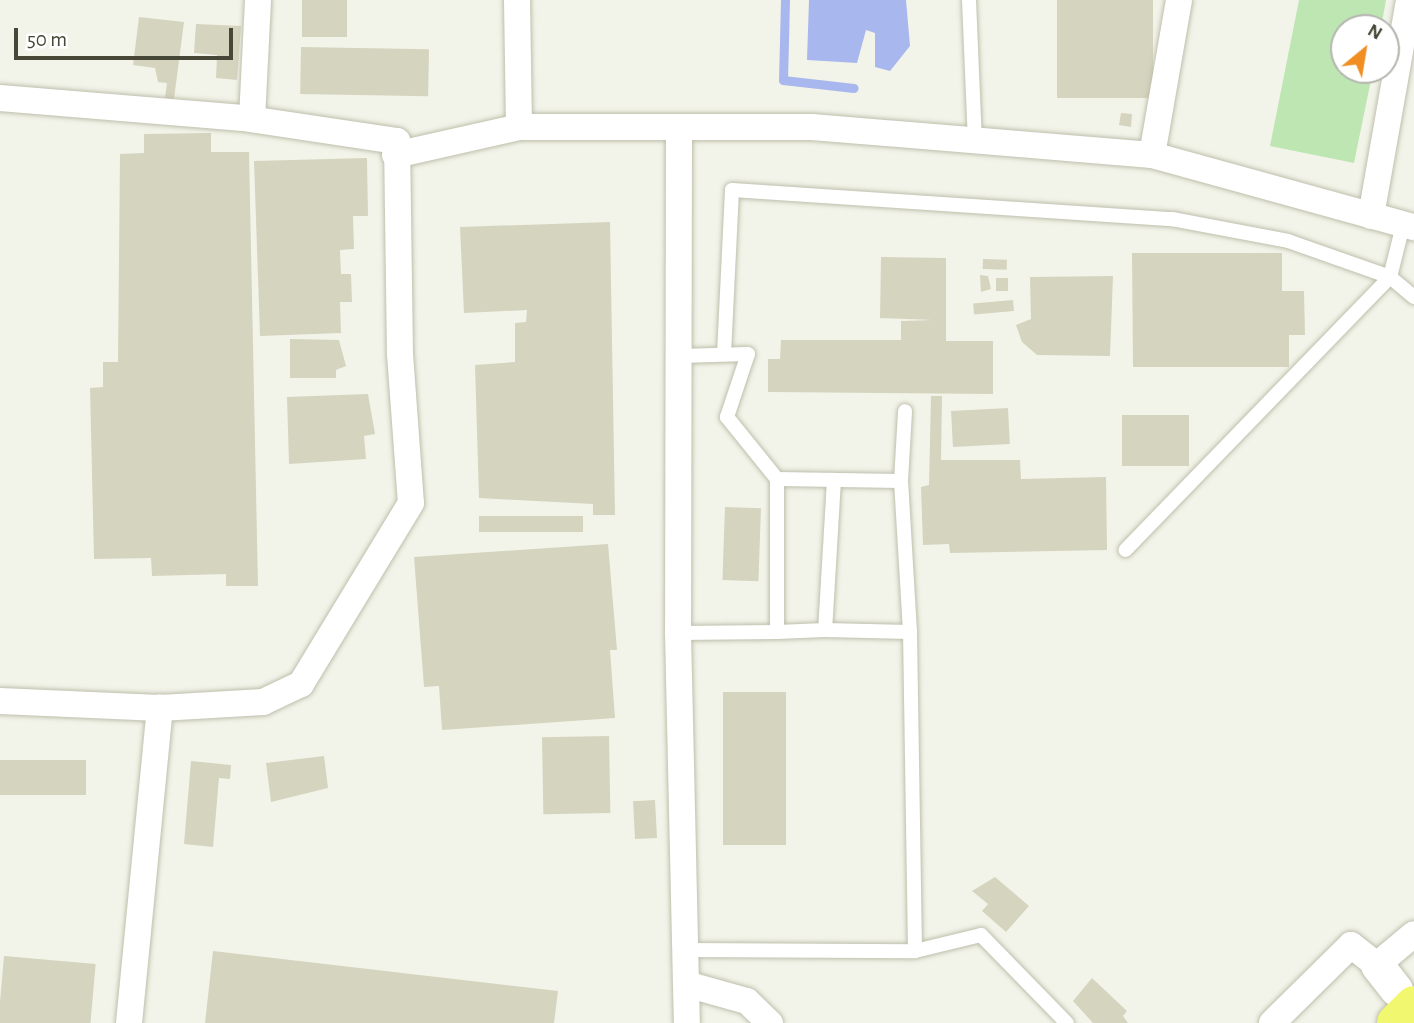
<!DOCTYPE html>
<html>
<head>
<meta charset="utf-8">
<style>
  body { margin:0 }
  #map { position:relative; width:1414px; height:1023px; overflow:hidden; background:#f3f4e9; font-family:"Alegreya Sans",sans-serif }
  div>[style] { position:absolute }
  [style*='--x'] { left:calc(var(--x)*1px); top:calc(var(--y)*1px); width:calc(var(--w)*1px); rotate:calc(var(--a)*1deg) }
  .green>* { inset:0; background:#bde6b3 }
  .water>* { inset:0; background:#a8b7ed }
  .stream>* { height:9px; margin:-4.5px; padding:0 4.5px; transform-origin:4.5px; border-radius:4.5px; background:#a8b7ed }
  .building>* { inset:0; background:#d5d4bf; transform-origin:0 0 }
  .roads { filter:drop-shadow(0 0 2px #bebfac) drop-shadow(0 0 2px #bebfac) }
  .service>* { height:14px; margin:-7px; padding:0 7px; transform-origin:7px; border-radius:7px; background:#fff }
  .minor>* { height:26px; margin:-13px; padding:0 13px; transform-origin:13px; border-radius:13px; background:#fff }
  .tertiary>* { height:33px; margin:-16.5px; padding:0 16.5px; transform-origin:16.5px; border-radius:16.5px; background:#fff }
  .motorway>* { height:38px; margin:-19px; padding:0 19px; transform-origin:19px; border-radius:19px; background:#f2f770 }
  span { translate:-50% -50%; white-space:nowrap; text-align:center; line-height:1.15; -webkit-text-stroke:7px #fff; paint-order:stroke }
  .north { position:absolute; left:1330px; top:14px; width:70px; height:70px; box-sizing:border-box; background:#fff; border:2px solid #b5b5af; border-radius:50%; rotate:30deg; font-size:19px; font-weight:700; line-height:28px; text-align:center; color:#474737 }
  .north::after { content:''; display:block; margin:auto; width:24px; height:32px; background:#f08e23; clip-path:polygon(50% 0,100% 100%,50% 72%,0 100%) }
  .scale { position:absolute; left:14px; top:28px; width:219px; height:32px; box-sizing:border-box; border:4px solid #474737; border-top:0; padding-left:9px; font-size:21px; line-height:24px; white-space:nowrap; color:#474737; -webkit-text-stroke:5px #fff; paint-order:stroke }
</style>
</head>
<body>
<div id="map">
  <div class="green">
    <i style="clip-path:polygon(1299px 0,1386px 0,1381px 28px,1344px 28px,1344px 70px,1373px 70px,1354px 163px,1270px 146px)"></i>
  </div>
  <div class="water">
    <i style="clip-path:polygon(809px 0,906px 0,910px 46px,890px 71px,875px 67px,875px 33px,866px 30px,857px 63px,807px 60px)"></i>
  </div>
  <div class="stream">
    <i style="--x:785;--y:0;--w:80;--a:91.4"></i>
    <i style="--x:783;--y:80;--w:71;--a:6.4"></i>
  </div>
  <div class="building">
    <i style="left:302px;top:0;width:45px;height:37px"></i>
    <i style="left:1057px;top:0;width:96px;height:98px"></i>
    <i style="clip-path:polygon(139px 17px,184px 22px,174px 99px,165px 98px,167px 83px,158px 82px,155px 68px,133px 65px)"></i>
    <i style="clip-path:polygon(196px 24px,241px 26px,237px 80px,216px 78px,217px 55px,194px 53px)"></i>
    <i style="left:301px;top:47px;width:128px;height:47px;rotate:1deg"></i>
    <i style="clip-path:polygon(1121px 113px,1132px 114px,1131px 127px,1119px 125px)"></i>
    <i style="clip-path:polygon(211px 133px,211px 152px,249px 152px,258px 586px,226px 586px,226px 574px,152px 576px,151px 558px,94px 559px,90px 388px,103px 387px,103px 362px,118px 362px,120px 154px,144px 153px,144px 134px)"></i>
    <i style="clip-path:polygon(367px 158px,368px 216px,353px 216px,354px 249px,340px 250px,341px 274px,351px 274px,352px 302px,340px 302px,341px 333px,260px 336px,254px 161px)"></i>
    <i style="clip-path:polygon(610px 222px,615px 515px,593px 515px,593px 504px,479px 498px,475px 365px,515px 362px,515px 323px,526px 322px,527px 310px,464px 313px,460px 227px)"></i>
    <i style="clip-path:polygon(1132px 253px,1282px 253px,1282px 291px,1304px 291px,1305px 335px,1289px 335px,1289px 367px,1133px 367px)"></i>
    <i style="clip-path:polygon(881px 257px,946px 258px,946px 341px,993px 341px,993px 394px,768px 392px,768px 359px,780px 359px,781px 340px,901px 340px,901px 321px,933px 320px,880px 318px)"></i>
    <i style="left:983px;top:259px;width:24px;height:10px;rotate:2deg"></i>
    <i style="clip-path:polygon(980px 275px,988px 276px,991px 289px,981px 292px)"></i>
    <i style="clip-path:polygon(1113px 276px,1110px 356px,1037px 355px,1022px 342px,1016px 325px,1031px 319px,1030px 277px)"></i>
    <i style="left:996px;top:278px;width:12px;height:13px"></i>
    <i style="left:1013px;top:300px;width:11px;height:40px;rotate:85deg"></i>
    <i style="clip-path:polygon(290px 339px,339px 340px,346px 366px,336px 370px,336px 378px,290px 378px)"></i>
    <i style="clip-path:polygon(368px 394px,375px 434px,364px 436px,366px 459px,289px 464px,287px 397px)"></i>
    <i style="clip-path:polygon(931px 396px,942px 396px,941px 460px,1020px 460px,1021px 479px,1106px 477px,1107px 550px,950px 553px,949px 544px,923px 545px,921px 487px,929px 485px)"></i>
    <i style="left:1008px;top:408px;width:36px;height:57px;rotate:87deg"></i>
    <i style="left:1122px;top:415px;width:67px;height:51px"></i>
    <i style="left:725px;top:507px;width:36px;height:73px;rotate:2deg"></i>
    <i style="left:583px;top:516px;width:16px;height:104px;rotate:90deg"></i>
    <i style="clip-path:polygon(608px 544px,617px 650px,610px 650px,615px 718px,442px 730px,439px 686px,424px 687px,414px 557px)"></i>
    <i style="left:786px;top:692px;width:153px;height:63px;rotate:90deg"></i>
    <i style="left:609px;top:736px;width:77px;height:67px;rotate:89deg"></i>
    <i style="clip-path:polygon(324px 756px,328px 788px,271px 802px,266px 763px)"></i>
    <i style="left:86px;top:760px;width:35px;height:86px;rotate:90deg"></i>
    <i style="clip-path:polygon(191px 761px,231px 765px,230px 779px,219px 778px,213px 847px,184px 844px)"></i>
    <i style="left:655px;top:800px;width:38px;height:22px;rotate:87deg"></i>
    <i style="clip-path:polygon(995px 877px,1029px 906px,1006px 932px,982px 911px,988px 904px,972px 891px)"></i>
    <i style="clip-path:polygon(213px 951px,558px 991px,554px 1023px,205px 1023px)"></i>
    <i style="left:4px;top:956px;width:92px;height:67px;rotate:5deg"></i>
    <i style="clip-path:polygon(1092px 978px,1127px 1011px,1123px 1016px,1128px 1023px,1093px 1023px,1073px 1001px)"></i>
  </div>
  <div class="roads">
    <div class="service">
      <i style="--x:969;--y:0;--w:142;--a:87.6"></i>
      <i style="--x:1403;--y:225;--w:54;--a:104"></i>
      <i style="--x:1390;--y:277;--w:31;--a:40"></i>
      <i style="--x:724;--y:354;--w:164;--a:-87.2"></i>
      <i style="--x:732;--y:190;--w:441;--a:3.8"></i>
      <i style="--x:1172;--y:219;--w:118;--a:10.7"></i>
      <i style="--x:1288;--y:241;--w:108;--a:19.4"></i>
      <i style="--x:1390;--y:277;--w:380;--a:134.1"></i>
      <i style="--x:777;--y:479;--w:124;--a:0.9"></i>
      <i style="--x:901;--y:481;--w:70;--a:-86.7"></i>
      <i style="--x:834;--y:480;--w:150;--a:93.4"></i>
      <i style="--x:825;--y:630;--w:85;--a:1.3"></i>
      <i style="--x:910;--y:632;--w:151;--a:-93.4"></i>
      <i style="--x:777;--y:632;--w:48;--a:-2.4"></i>
      <i style="--x:910;--y:632;--w:319;--a:89.1"></i>
      <i style="--x:678;--y:633;--w:99;--a:-0.6"></i>
      <i style="--x:777;--y:632;--w:153;--a:-90"></i>
      <i style="--x:777;--y:479;--w:80;--a:-128.9"></i>
      <i style="--x:727;--y:417;--w:66;--a:-71.6"></i>
      <i style="--x:748;--y:354;--w:69;--a:178.3"></i>
      <i style="--x:686;--y:950;--w:229;--a:0.3"></i>
      <i style="--x:915;--y:951;--w:68;--a:-13.6"></i>
      <i style="--x:981;--y:935;--w:123;--a:45.7"></i>
    </div>
    <div class="minor">
      <i style="--x:517;--y:0;--w:127;--a:89.1"></i>
      <i style="--x:0;--y:98;--w:244;--a:4.7"></i>
      <i style="--x:243;--y:118;--w:156;--a:8.5"></i>
      <i style="--x:397;--y:141;--w:213;--a:89.2"></i>
      <i style="--x:400;--y:354;--w:149;--a:85.8"></i>
      <i style="--x:411;--y:503;--w:212;--a:121.3"></i>
      <i style="--x:301;--y:684;--w:42;--a:154.7"></i>
      <i style="--x:263;--y:702;--w:103;--a:176.7"></i>
      <i style="--x:160;--y:708;--w:160;--a:-177.5"></i>
      <i style="--x:252;--y:119;--w:119;--a:-87.1"></i>
      <i style="--x:679;--y:129;--w:504;--a:90.11"></i>
      <i style="--x:678;--y:633;--w:390;--a:88.7"></i>
      <i style="--x:395;--y:155;--w:127;--a:-12.7"></i>
      <i style="--x:519;--y:127;--w:293;--a:0"></i>
      <i style="--x:812;--y:127;--w:341;--a:4.7"></i>
      <i style="--x:1152;--y:155;--w:272;--a:15.4"></i>
      <i style="--x:1152;--y:155;--w:157;--a:-80.1"></i>
      <i style="--x:1371;--y:216;--w:219;--a:-80"></i>
      <i style="--x:686;--y:984;--w:63;--a:15.6"></i>
      <i style="--x:747;--y:1001;--w:32;--a:44"></i>
      <i style="--x:129;--y:1023;--w:317;--a:-84.4"></i>
      <i style="--x:1272;--y:1023;--w:111;--a:-44.6"></i>
      <i style="--x:1351;--y:945;--w:33;--a:38"></i>
      <i style="--x:1377;--y:965;--w:48;--a:-40"></i>
    </div>
    <div class="tertiary">
      <i style="--x:1377;--y:965;--w:31;--a:52"></i>
    </div>
    <div class="motorway">
      <i style="--x:1396;--y:1023;--w:25;--a:-45"></i>
    </div>
  </div>
  <div class="north">N</div>
  <div class="scale">50 m</div>
</div>
</body>
</html>
